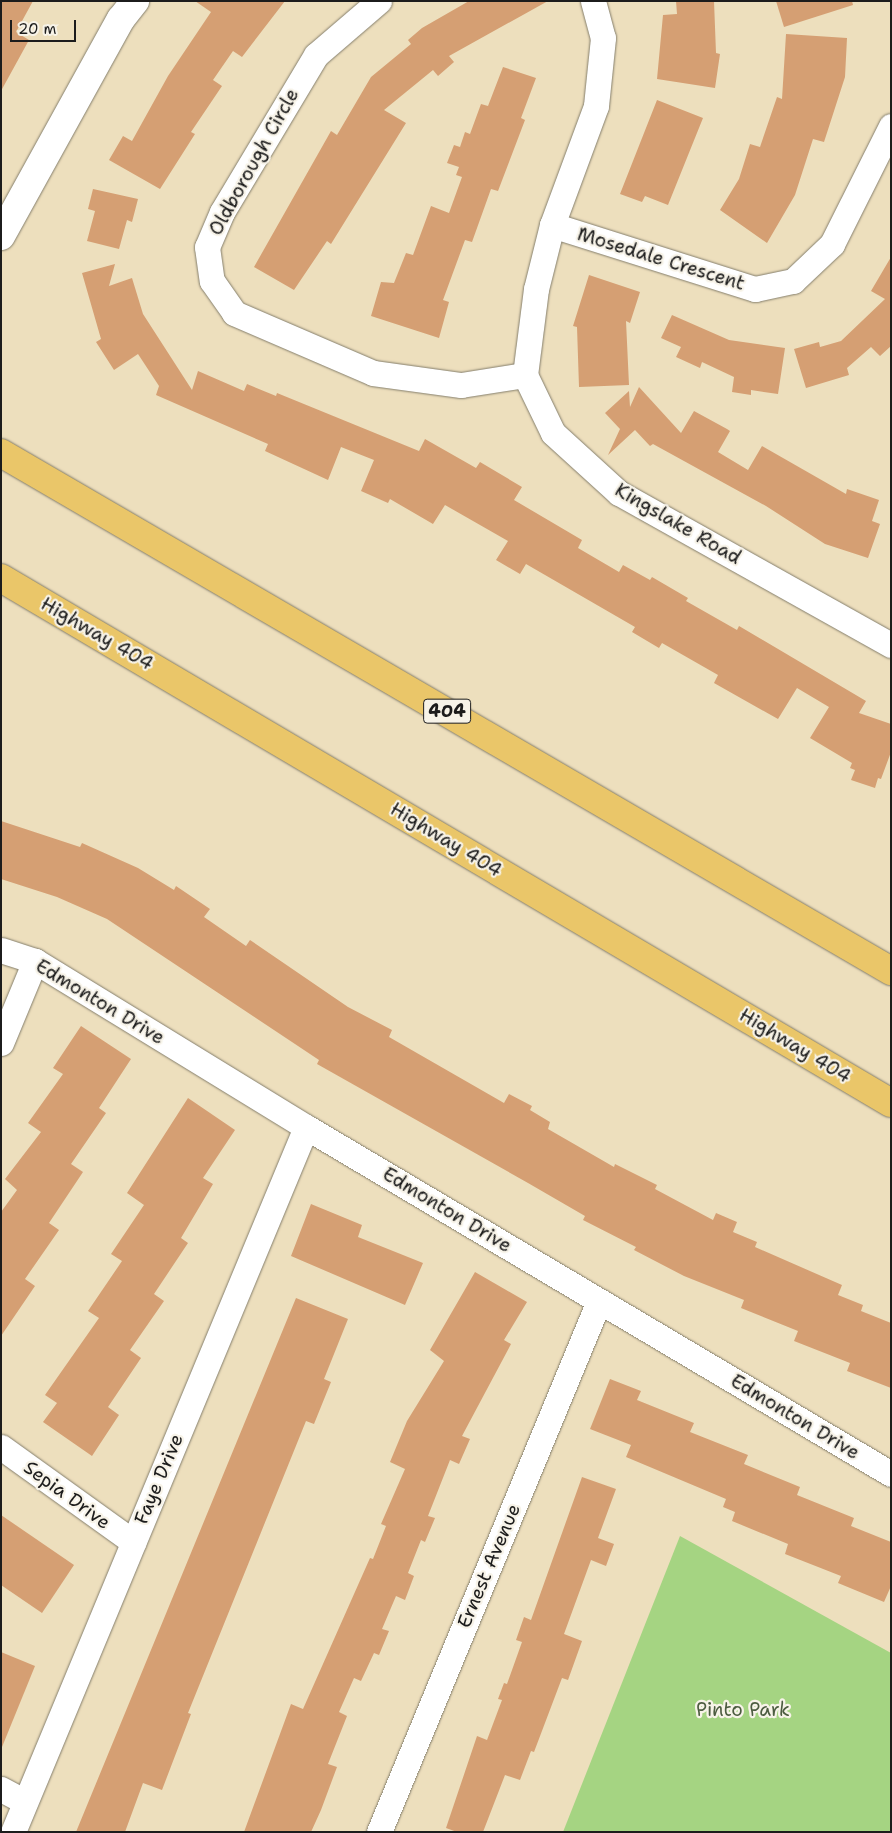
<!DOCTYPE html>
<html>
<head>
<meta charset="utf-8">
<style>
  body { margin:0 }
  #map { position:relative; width:892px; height:1833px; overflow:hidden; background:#eddfbd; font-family:"Shantell Sans",sans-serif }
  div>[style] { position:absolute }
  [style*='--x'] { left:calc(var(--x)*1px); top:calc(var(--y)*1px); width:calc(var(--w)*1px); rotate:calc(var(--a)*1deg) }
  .green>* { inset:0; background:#a5d482 }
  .building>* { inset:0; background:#d59f73 }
  .roads { filter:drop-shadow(0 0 1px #847e6c) drop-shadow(0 0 1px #847e6c) }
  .minor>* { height:25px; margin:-12.5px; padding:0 12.5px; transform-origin:12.5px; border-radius:12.5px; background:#fff }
  .tertiary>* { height:28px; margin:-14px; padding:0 14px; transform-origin:14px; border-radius:14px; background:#fff }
  .motorway>* { height:28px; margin:-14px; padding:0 14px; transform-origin:14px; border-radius:14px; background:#eac669 }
  span { translate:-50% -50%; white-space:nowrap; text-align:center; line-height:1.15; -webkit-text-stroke:4.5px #f7f3e8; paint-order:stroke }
  .shield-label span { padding:1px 4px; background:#f7f3e8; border:1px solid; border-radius:4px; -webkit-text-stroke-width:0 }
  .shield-label { font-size:18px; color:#1c1c1c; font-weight:700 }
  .street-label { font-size:19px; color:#1c1c1c }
  .park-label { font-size:19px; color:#4c5c40 }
  .frame { position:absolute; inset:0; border:2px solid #1c1c1c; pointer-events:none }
  .scale { position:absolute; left:10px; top:20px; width:66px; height:22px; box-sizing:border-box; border:2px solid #1c1c1c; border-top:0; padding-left:6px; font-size:15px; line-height:18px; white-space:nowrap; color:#1c1c1c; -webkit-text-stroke:4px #f7f3e8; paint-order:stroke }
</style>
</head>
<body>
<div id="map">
  <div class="green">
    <i style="clip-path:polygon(680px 1536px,891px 1653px,891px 1832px,563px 1832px)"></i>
  </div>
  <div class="building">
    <i style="clip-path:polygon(1px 1px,33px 1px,16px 32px,29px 40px,1px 91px)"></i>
    <i style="clip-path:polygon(195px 1px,285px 1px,242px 57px,233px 51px,213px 80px,222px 86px,191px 132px,195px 134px,160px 189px,109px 160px,123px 136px,132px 141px,168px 76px,211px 12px)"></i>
    <i style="clip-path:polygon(469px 1px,548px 1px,449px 56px,454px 62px,438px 76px,433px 70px,384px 110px,406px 123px,331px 244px,327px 241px,294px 290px,254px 267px,331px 131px,337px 135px,371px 77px,411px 44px,408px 40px,422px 28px)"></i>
    <i style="clip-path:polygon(676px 1px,714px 1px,716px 53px,720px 54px,715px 88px,657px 79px,663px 15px,677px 14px)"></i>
    <i style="clip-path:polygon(776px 1px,852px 1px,853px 5px,784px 27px)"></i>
    <i style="clip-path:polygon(786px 34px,847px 38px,845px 77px,824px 142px,813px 139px,795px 195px,767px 243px,720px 210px,739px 179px,750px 144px,760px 147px,777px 97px,782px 99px)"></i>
    <i style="clip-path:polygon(503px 67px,536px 78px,521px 118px,525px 120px,498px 191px,491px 189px,472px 242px,465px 240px,443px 300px,449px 302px,439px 338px,371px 316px,381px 282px,394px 283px,406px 253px,413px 255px,431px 206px,449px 213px,462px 177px,456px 175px,459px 167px,447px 163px,454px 145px,460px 147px,465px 132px,470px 134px,481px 104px,488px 106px)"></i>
    <i style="clip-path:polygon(657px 100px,703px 118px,668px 205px,645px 196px,642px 202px,620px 194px)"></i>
    <i style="clip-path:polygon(93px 189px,138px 199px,132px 222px,127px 220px,119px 249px,87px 241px,95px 211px,88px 209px)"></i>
    <i style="clip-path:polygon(891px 257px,891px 346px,880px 356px,871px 347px,847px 368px,849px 375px,806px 388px,794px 349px,819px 342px,820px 347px,841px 341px,885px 299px,871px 291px)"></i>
    <i style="clip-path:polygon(115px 264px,109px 286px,132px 278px,143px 314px,192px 390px,198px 371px,244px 391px,247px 384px,276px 396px,277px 393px,419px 451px,425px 439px,476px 468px,480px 462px,522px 487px,514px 500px,582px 540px,578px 548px,619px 572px,623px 565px,650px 580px,652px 577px,688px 598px,686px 601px,737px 630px,739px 626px,866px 701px,859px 713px,891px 724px,891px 752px,881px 779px,878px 778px,875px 788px,851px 780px,855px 770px,850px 768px,852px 763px,810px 738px,829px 707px,797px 688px,778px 719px,714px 683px,718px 675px,662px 643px,659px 648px,632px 632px,635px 627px,526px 564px,520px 574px,496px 560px,508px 541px,445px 505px,433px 524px,390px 499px,388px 503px,361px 491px,374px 460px,341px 447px,328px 480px,265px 451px,268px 444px,156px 395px,159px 386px,138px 354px,114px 370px,96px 342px,101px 339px,82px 273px)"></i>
    <i style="clip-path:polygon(589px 275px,640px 292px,630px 323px,626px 321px,629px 385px,579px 387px,577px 327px,573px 326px)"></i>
    <i style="clip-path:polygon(672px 315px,729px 340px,785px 348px,778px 394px,751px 390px,751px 395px,732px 392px,734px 377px,702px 362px,700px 368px,676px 357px,681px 347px,661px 338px)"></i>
    <i style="clip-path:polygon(639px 387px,681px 433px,694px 411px,727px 429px,730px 431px,718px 452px,748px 470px,762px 446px,846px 494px,847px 489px,879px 500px,872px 521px,880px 524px,868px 558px,825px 544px,766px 506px,653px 444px,650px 446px,635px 430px,608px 455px,620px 429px,605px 413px,629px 391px,630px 407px)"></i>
    <i style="clip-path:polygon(1px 821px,80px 847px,82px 843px,138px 868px,174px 890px,176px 886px,210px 909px,204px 917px,246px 946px,250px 940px,348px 1007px,392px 1030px,389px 1037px,504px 1103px,509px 1094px,532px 1106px,530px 1110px,550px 1122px,548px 1129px,614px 1167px,615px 1164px,657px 1185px,655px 1189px,713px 1220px,716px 1213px,737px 1222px,733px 1232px,757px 1242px,755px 1247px,842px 1285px,838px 1295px,863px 1305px,861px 1311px,891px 1323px,891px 1388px,847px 1371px,850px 1363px,794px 1341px,798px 1331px,741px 1308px,744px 1300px,684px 1276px,634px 1250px,636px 1247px,583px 1220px,585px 1216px,528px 1183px,317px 1064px,319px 1060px,298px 1046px,107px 919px,57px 897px,1px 879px)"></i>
    <i style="clip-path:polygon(81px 1026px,131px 1059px,99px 1108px,106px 1113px,71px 1164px,83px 1172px,49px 1223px,59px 1230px,25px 1279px,35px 1286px,1px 1336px,1px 1212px,17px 1190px,5px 1179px,41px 1132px,28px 1123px,63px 1074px,53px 1068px)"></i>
    <i style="clip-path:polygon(188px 1098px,235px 1130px,203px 1178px,213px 1184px,181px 1238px,188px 1243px,154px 1294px,164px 1301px,130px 1350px,141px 1358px,108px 1407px,119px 1415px,92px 1456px,43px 1422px,57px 1403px,45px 1395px,99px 1318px,88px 1311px,122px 1261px,111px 1254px,144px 1205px,127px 1193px)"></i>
    <i style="clip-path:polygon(311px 1204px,362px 1225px,358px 1237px,423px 1263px,405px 1305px,291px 1256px)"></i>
    <i style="clip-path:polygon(475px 1272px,527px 1302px,504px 1340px,511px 1344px,462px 1436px,470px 1439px,459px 1464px,450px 1460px,428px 1516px,435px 1518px,425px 1542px,421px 1540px,408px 1573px,414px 1576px,405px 1600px,396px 1596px,382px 1629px,389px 1631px,379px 1655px,374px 1653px,361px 1681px,354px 1678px,339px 1712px,347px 1716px,328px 1764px,337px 1767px,321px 1810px,311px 1832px,244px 1832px,291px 1704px,303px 1709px,370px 1558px,373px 1559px,386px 1526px,381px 1524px,405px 1469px,390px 1462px,407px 1421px,444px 1361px,430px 1350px)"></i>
    <i style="clip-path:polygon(296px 1298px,348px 1319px,324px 1379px,331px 1382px,314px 1424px,306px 1421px,188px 1713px,191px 1714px,162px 1790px,143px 1783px,125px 1832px,76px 1832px)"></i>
    <i style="clip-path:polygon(610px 1379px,641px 1391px,637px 1400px,694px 1423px,690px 1432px,748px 1455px,744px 1464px,800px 1487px,797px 1495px,854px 1518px,851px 1526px,891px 1542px,891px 1586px,884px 1602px,838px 1583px,841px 1576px,785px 1554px,788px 1544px,732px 1521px,735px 1512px,723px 1507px,726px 1499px,626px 1457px,631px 1445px,590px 1429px)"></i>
    <i style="clip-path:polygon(582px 1477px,616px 1489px,598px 1538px,614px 1544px,606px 1566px,591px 1560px,564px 1634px,582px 1641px,568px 1680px,562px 1678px,534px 1752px,531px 1751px,520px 1780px,505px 1775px,483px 1832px,457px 1832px,446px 1828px,477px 1736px,487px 1740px,502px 1700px,498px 1699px,504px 1683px,507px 1684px,522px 1642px,516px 1640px,524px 1617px,531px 1620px)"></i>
    <i style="clip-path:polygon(1px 1515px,74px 1565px,42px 1613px,1px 1585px)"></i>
    <i style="clip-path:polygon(1px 1652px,35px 1666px,2px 1747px,1px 1747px)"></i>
  </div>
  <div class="roads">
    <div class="minor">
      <i style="--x:379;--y:1;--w:83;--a:139.4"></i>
      <i style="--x:316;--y:55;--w:183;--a:120.9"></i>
      <i style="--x:222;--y:212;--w:38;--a:113"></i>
      <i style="--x:207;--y:247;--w:34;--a:82"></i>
      <i style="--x:212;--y:281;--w:39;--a:55"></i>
      <i style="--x:234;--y:313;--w:151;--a:23.3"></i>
      <i style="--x:373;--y:373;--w:89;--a:7.8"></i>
      <i style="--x:461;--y:385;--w:65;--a:-8.9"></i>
      <i style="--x:593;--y:1;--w:38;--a:75"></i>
      <i style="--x:603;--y:38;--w:68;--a:95.9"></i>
      <i style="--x:596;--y:106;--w:127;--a:110.3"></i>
      <i style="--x:552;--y:225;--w:66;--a:104"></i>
      <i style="--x:536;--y:289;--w:87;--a:97.3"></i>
      <i style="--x:525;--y:375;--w:64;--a:64.2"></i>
      <i style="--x:553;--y:433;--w:89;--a:42.3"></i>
      <i style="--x:619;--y:493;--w:312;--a:29.2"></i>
      <i style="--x:552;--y:225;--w:213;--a:17.5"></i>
      <i style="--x:755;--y:289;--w:39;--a:-12"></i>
      <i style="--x:793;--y:281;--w:54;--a:-43.5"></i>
      <i style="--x:832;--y:244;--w:132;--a:-63.4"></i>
      <i style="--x:1;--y:950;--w:36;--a:18"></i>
      <i style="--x:35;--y:961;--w:318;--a:31.5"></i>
      <i style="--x:306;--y:1127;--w:680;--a:30.67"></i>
      <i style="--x:1;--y:1043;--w:89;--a:-67.5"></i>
      <i style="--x:1;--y:1447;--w:163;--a:35.7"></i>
      <i style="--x:1;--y:1789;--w:27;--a:28"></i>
      <i style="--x:13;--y:1832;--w:763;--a:-67.43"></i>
      <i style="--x:379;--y:1832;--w:575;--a:-67.5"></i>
    </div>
    <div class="tertiary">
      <i style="--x:1;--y:236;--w:248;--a:-61.1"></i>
      <i style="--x:121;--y:19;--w:23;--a:-52"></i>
    </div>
    <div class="motorway">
      <i style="--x:1;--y:453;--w:1030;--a:30.2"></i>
      <i style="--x:1;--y:578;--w:1033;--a:30.54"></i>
    </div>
  </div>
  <div class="shield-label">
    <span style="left:447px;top:711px">404</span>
  </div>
  <div class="street-label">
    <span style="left:254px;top:162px;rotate:-61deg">Oldborough Circle</span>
    <span style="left:661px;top:259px;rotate:17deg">Mosedale Crescent</span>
    <span style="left:678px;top:524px;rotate:30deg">Kingslake Road</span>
    <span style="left:97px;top:634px;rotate:30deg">Highway 404</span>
    <span style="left:446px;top:840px;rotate:31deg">Highway 404</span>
    <span style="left:100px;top:1002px;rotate:31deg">Edmonton Drive</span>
    <span style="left:795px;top:1046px;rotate:31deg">Highway 404</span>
    <span style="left:447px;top:1210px;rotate:31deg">Edmonton Drive</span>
    <span style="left:795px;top:1417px;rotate:31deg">Edmonton Drive</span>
    <span style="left:159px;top:1479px;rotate:-67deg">Faye Drive</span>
    <span style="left:67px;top:1495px;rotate:36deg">Sepia Drive</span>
    <span style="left:489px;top:1566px;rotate:-67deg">Ernest Avenue</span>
  </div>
  <div class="park-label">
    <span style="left:743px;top:1710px">Pinto Park</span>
  </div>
  <div class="frame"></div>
  <div class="scale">20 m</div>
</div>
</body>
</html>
